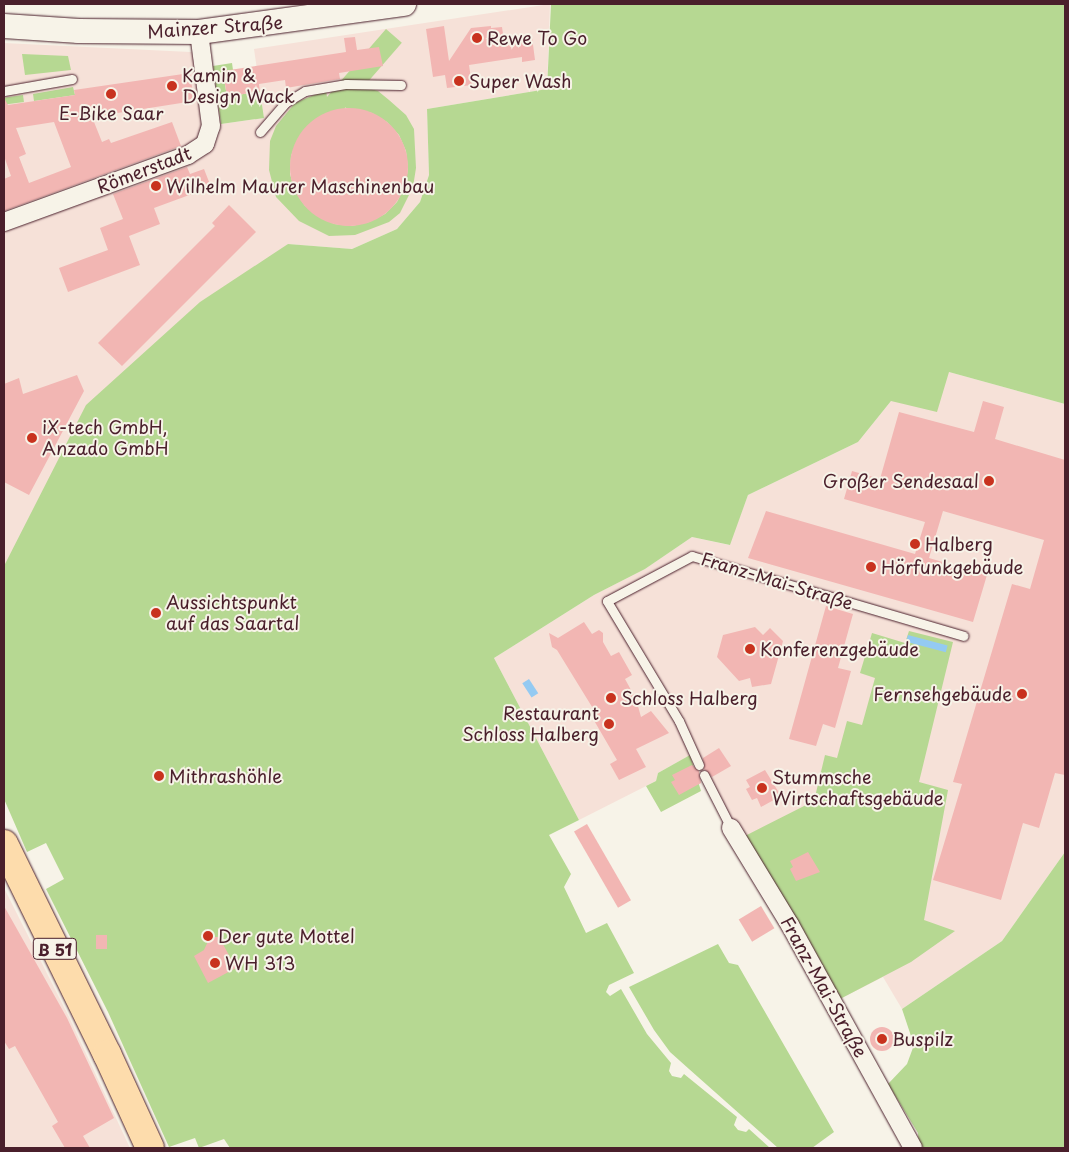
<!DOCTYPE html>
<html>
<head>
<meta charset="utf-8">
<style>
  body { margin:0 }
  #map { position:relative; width:1069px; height:1152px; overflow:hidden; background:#f7f3e8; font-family:"Playpen Sans",sans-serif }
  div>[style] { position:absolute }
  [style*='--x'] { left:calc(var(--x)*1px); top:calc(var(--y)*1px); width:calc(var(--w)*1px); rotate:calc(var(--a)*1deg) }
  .built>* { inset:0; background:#f6e1d8 }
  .green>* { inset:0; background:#b6d892; transform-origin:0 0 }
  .water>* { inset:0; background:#94caf2; transform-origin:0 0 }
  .building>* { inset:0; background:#f2b6b3; transform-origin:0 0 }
  .round { border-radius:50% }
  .roads { filter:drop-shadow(0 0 1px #4a1f2b) drop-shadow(0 0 1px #4a1f2b) }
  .service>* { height:9px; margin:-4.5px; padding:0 4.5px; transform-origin:4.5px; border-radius:4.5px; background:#f7f3e8 }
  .minor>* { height:18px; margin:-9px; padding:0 9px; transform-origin:9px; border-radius:9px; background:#f7f3e8 }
  .secondary>* { height:24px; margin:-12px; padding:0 12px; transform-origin:12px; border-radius:12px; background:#f7f3e8 }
  .primary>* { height:28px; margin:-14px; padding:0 14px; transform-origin:14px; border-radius:14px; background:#fddcac }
  .dots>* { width:14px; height:14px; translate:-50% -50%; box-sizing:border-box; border:2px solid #f7f3e8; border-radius:50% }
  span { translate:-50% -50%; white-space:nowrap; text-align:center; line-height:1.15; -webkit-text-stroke:4px #f7f3e8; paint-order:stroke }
  .shield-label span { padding:1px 4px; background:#f7f3e8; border:1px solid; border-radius:4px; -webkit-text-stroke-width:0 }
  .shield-label { font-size:16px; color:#4a1f2b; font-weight:700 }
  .street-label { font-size:18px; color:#4a1f2b }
  .poi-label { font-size:18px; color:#4a1f2b }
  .left { translate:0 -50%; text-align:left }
  .right { translate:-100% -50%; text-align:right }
  .frame { position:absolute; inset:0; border:5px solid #4a1f2b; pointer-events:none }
</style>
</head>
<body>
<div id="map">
  <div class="built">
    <i style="clip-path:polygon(550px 4px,547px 89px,427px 109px,429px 175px,420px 202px,397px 229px,352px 249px,288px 244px,4px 566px,4px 43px,211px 53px,221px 124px,264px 118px,254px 49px)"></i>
    <i style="clip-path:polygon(949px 372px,1065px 404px,1065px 852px,1002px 941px,902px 1009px,883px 977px,840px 999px,690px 755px,658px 773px,656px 781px,579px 820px,494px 658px,594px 595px,645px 569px,692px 537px,729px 545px,748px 495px,858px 442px,891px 401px)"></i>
    <i style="clip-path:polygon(4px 888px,69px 1017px,130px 1148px,4px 1148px)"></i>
  </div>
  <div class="green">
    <i style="clip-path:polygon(551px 4px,1065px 4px,1065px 404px,949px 372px,937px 412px,891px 401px,858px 442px,748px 495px,730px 545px,692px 537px,645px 569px,594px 595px,494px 658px,579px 820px,549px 835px,571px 874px,564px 887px,586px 933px,607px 923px,634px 973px,609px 985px,606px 992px,610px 996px,621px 989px,647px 1034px,671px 1063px,669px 1071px,672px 1076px,681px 1078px,684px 1074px,737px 1117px,734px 1125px,738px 1130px,746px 1132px,749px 1129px,770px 1148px,230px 1148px,224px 1139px,199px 1148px,195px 1138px,169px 1147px,108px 1012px,46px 889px,64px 879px,46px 843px,27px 852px,4px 799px,4px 566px,86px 405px,200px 302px,288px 244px,352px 249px,397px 229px,420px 202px,429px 175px,427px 109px,547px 89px)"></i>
    <i style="left:386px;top:29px;width:21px;height:153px;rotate:41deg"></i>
    <i style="clip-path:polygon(22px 54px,68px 56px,71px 70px,25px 75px)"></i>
    <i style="clip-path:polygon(232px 63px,233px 70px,223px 72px,227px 97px,260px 91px,264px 118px,221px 124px,213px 66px)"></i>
    <i style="clip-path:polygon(73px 87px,75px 95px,34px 101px,33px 94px)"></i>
    <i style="clip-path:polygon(367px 88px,378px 91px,389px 100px,406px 115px,414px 129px,416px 168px,413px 187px,400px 213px,389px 222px,355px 235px,329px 236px,299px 221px,276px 197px,269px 170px,270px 141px,276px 126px,295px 103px,326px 90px,329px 111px,307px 125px,297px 140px,291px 156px,290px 174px,295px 191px,305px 206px,334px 224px,352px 226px,369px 222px,385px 214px,397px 202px,405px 186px,408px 169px,406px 151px,399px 135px,387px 122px,372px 113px,346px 108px,345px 89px)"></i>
    <i style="left:23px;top:95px;width:7px;height:19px;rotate:82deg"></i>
    <i style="clip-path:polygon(909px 631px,953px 642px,919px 782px,948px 790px,924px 920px,955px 931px,911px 962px,840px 999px,743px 837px,814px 801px,825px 755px,837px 758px,847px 721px,862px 725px,875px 678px,860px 673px,872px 633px,905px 643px)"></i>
    <i style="clip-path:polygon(690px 755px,701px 791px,661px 812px,646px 786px,656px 781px,658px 773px)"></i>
    <i style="clip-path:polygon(1065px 852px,1065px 1148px,919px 1148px,918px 1133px,888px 1084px,907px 1064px,914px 1045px,902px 1009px,1002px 941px)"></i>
    <i style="clip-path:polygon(718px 944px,729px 963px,738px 965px,834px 1132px,812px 1148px,778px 1148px,689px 1069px,670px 1052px,654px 1030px,629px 987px)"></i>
  </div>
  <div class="water">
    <i style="left:908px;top:635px;width:41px;height:7px;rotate:15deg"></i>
    <i style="left:529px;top:679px;width:17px;height:8px;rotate:57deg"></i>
  </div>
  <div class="building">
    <i style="clip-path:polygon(444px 26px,449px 61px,471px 28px,491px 26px,491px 28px,502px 27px,504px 41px,532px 37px,535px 60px,522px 62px,522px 57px,469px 65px,472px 85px,447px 88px,445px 75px,433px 77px,426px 29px)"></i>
    <i style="clip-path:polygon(355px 37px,357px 50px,379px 47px,383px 66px,339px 73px,340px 79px,286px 88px,285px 80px,259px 84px,260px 91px,227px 97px,223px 71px,346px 52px,344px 38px)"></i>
    <i style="clip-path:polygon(evenodd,190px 73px,194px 101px,92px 117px,102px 142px,109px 139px,111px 143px,172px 122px,181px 146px,4px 211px,4px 179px,11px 176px,4px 156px,4px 98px,8px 105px,75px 95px,74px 90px,190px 73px,54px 122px,71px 167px,29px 183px,19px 157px,26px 154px,16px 128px,54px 122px)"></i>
    <i class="round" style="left:290px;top:108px;width:118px;height:118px"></i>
    <i style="clip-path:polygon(187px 167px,190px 174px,204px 169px,211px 187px,154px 208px,160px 224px,129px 236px,140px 265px,68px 292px,59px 268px,108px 250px,100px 228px,123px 219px,113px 194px)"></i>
    <i style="clip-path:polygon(229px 205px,256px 232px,122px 366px,98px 343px,215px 226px,212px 223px)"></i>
    <i style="clip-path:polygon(77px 375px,84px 391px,29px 495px,4px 482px,4px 384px,19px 378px,23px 394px)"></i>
    <i style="clip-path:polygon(983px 401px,1004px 407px,995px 439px,1065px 460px,1065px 775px,1055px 773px,1039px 828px,1023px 823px,1001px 900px,933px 880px,962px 784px,953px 782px,1012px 584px,1030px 589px,1044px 540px,943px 511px,929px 558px,987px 575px,973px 622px,748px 558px,766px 511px,915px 554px,925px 522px,844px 499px,852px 471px,880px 479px,899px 412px,974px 432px)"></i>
    <i style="clip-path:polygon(826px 606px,853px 614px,838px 668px,851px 671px,835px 728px,823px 724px,816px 746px,789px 739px)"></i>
    <i style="clip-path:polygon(584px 622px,592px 634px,599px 630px,603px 633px,603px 642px,611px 656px,619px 652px,632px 675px,625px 679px,636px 699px,641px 717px,651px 711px,669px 733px,636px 749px,646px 767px,619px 780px,610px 764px,617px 760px,592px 717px,597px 715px,557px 650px,552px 647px,549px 633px,558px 638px)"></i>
    <i style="clip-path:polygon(755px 627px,763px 635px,770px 628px,783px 641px,771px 684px,752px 687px,750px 678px,739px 681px,717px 657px,723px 635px)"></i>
    <i style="clip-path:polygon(719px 748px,731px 766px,712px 777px,704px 769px,703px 758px)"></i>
    <i style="clip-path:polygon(692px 765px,699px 771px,701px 783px,679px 795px,671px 782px,675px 780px,672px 775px)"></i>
    <i style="clip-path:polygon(765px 770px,781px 796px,761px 807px,757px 798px,752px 800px,746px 789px,750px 787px,746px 780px)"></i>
    <i style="left:587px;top:824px;width:88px;height:15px;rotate:60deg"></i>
    <i style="clip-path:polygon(808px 852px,820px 872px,796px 881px,790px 869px,793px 867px,790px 861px)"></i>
    <i style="clip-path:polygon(4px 906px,67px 1018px,114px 1118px,83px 1136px,90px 1148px,65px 1148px,52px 1126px,58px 1122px,15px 1046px,9px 1049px,4px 1041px)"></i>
    <i style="left:761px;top:906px;width:26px;height:26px;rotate:59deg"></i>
    <i style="left:96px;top:935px;width:11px;height:14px"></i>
    <i style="clip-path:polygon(210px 937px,219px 937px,236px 968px,208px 983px,194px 956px,204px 950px)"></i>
    <i class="round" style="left:870px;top:1027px;width:24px;height:24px"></i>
  </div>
  <div class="roads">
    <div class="service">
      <i style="--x:4;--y:91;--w:69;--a:-10"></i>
      <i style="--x:260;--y:132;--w:38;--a:-49"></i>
      <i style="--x:285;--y:103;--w:23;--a:-31"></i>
      <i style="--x:305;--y:91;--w:42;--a:-9.7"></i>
      <i style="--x:346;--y:84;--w:55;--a:1"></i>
      <i style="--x:699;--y:765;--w:48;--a:-114.4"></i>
      <i style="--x:679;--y:721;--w:140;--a:-121"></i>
      <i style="--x:607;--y:601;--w:96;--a:-27.9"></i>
      <i style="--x:692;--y:556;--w:283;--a:16.4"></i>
      <i style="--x:704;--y:775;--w:59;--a:63"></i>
    </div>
    <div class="minor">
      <i style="--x:4;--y:222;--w:196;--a:-20"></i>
      <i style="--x:188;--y:155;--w:20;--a:-33"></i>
      <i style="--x:205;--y:144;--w:19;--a:-72"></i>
      <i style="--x:211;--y:126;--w:95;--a:-97.3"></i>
      <i style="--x:731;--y:828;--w:114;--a:58.7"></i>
      <i style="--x:790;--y:925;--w:255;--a:61.1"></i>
    </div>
    <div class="secondary">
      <i style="--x:4;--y:26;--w:75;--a:3.8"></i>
      <i style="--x:79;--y:31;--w:120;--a:0.5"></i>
      <i style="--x:199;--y:32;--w:207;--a:-7.8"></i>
    </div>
    <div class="primary">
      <i style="--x:4;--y:844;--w:234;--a:63.9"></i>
      <i style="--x:107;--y:1054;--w:103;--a:65.4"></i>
    </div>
  </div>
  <div class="dots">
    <i style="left:477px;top:38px;background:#c8321e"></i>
    <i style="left:459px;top:81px;background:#c8321e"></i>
    <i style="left:172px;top:86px;background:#c8321e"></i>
    <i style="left:111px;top:94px;background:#c8321e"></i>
    <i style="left:156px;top:186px;background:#c8321e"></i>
    <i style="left:32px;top:438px;background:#c8321e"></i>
    <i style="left:989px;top:481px;background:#c8321e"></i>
    <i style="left:915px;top:544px;background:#c8321e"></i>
    <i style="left:871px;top:567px;background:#c8321e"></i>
    <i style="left:156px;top:613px;background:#c8321e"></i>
    <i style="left:750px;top:649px;background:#c8321e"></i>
    <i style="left:1022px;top:694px;background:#c8321e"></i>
    <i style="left:611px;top:698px;background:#c8321e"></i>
    <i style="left:609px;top:724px;background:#c8321e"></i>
    <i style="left:159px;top:776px;background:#c8321e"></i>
    <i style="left:762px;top:788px;background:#c8321e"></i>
    <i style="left:208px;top:936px;background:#c8321e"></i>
    <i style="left:215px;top:963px;background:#c8321e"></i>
    <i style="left:882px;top:1039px;background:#c8321e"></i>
  </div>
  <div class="shield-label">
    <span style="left:55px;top:949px">B 51</span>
  </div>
  <div class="street-label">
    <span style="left:215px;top:27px;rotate:-4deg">Mainzer Straße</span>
    <span style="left:144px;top:170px;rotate:-21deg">Römerstadt</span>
    <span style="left:777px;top:581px;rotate:17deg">Franz-Mai-Straße</span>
    <span style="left:824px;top:987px;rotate:61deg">Franz-Mai-Straße</span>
  </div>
  <div class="poi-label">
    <span class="left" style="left:487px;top:38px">Rewe To Go</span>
    <span class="left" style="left:182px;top:86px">Kamin &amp;<br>Design Wack</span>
    <span class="left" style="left:469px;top:81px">Super Wash</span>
    <span style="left:111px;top:113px">E-Bike Saar</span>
    <span class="left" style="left:166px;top:186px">Wilhelm Maurer Maschinenbau</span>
    <span class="left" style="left:42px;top:438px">iX-tech GmbH,<br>Anzado GmbH</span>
    <span class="right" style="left:979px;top:481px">Großer Sendesaal</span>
    <span class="left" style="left:925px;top:544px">Halberg</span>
    <span class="left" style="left:881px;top:567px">Hörfunkgebäude</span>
    <span class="left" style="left:166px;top:613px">Aussichtspunkt<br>auf das Saartal</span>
    <span class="left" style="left:760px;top:649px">Konferenzgebäude</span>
    <span class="right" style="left:1012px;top:694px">Fernsehgebäude</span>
    <span class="left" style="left:621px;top:698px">Schloss Halberg</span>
    <span class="right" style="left:599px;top:724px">Restaurant<br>Schloss Halberg</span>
    <span class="left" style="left:169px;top:776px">Mithrashöhle</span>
    <span class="left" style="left:772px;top:788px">Stummsche<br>Wirtschaftsgebäude</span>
    <span class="left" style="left:218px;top:936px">Der gute Mottel</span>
    <span class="left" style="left:225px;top:963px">WH 313</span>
    <span class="left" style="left:892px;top:1039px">Buspilz</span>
  </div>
  <div class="frame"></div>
</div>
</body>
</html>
